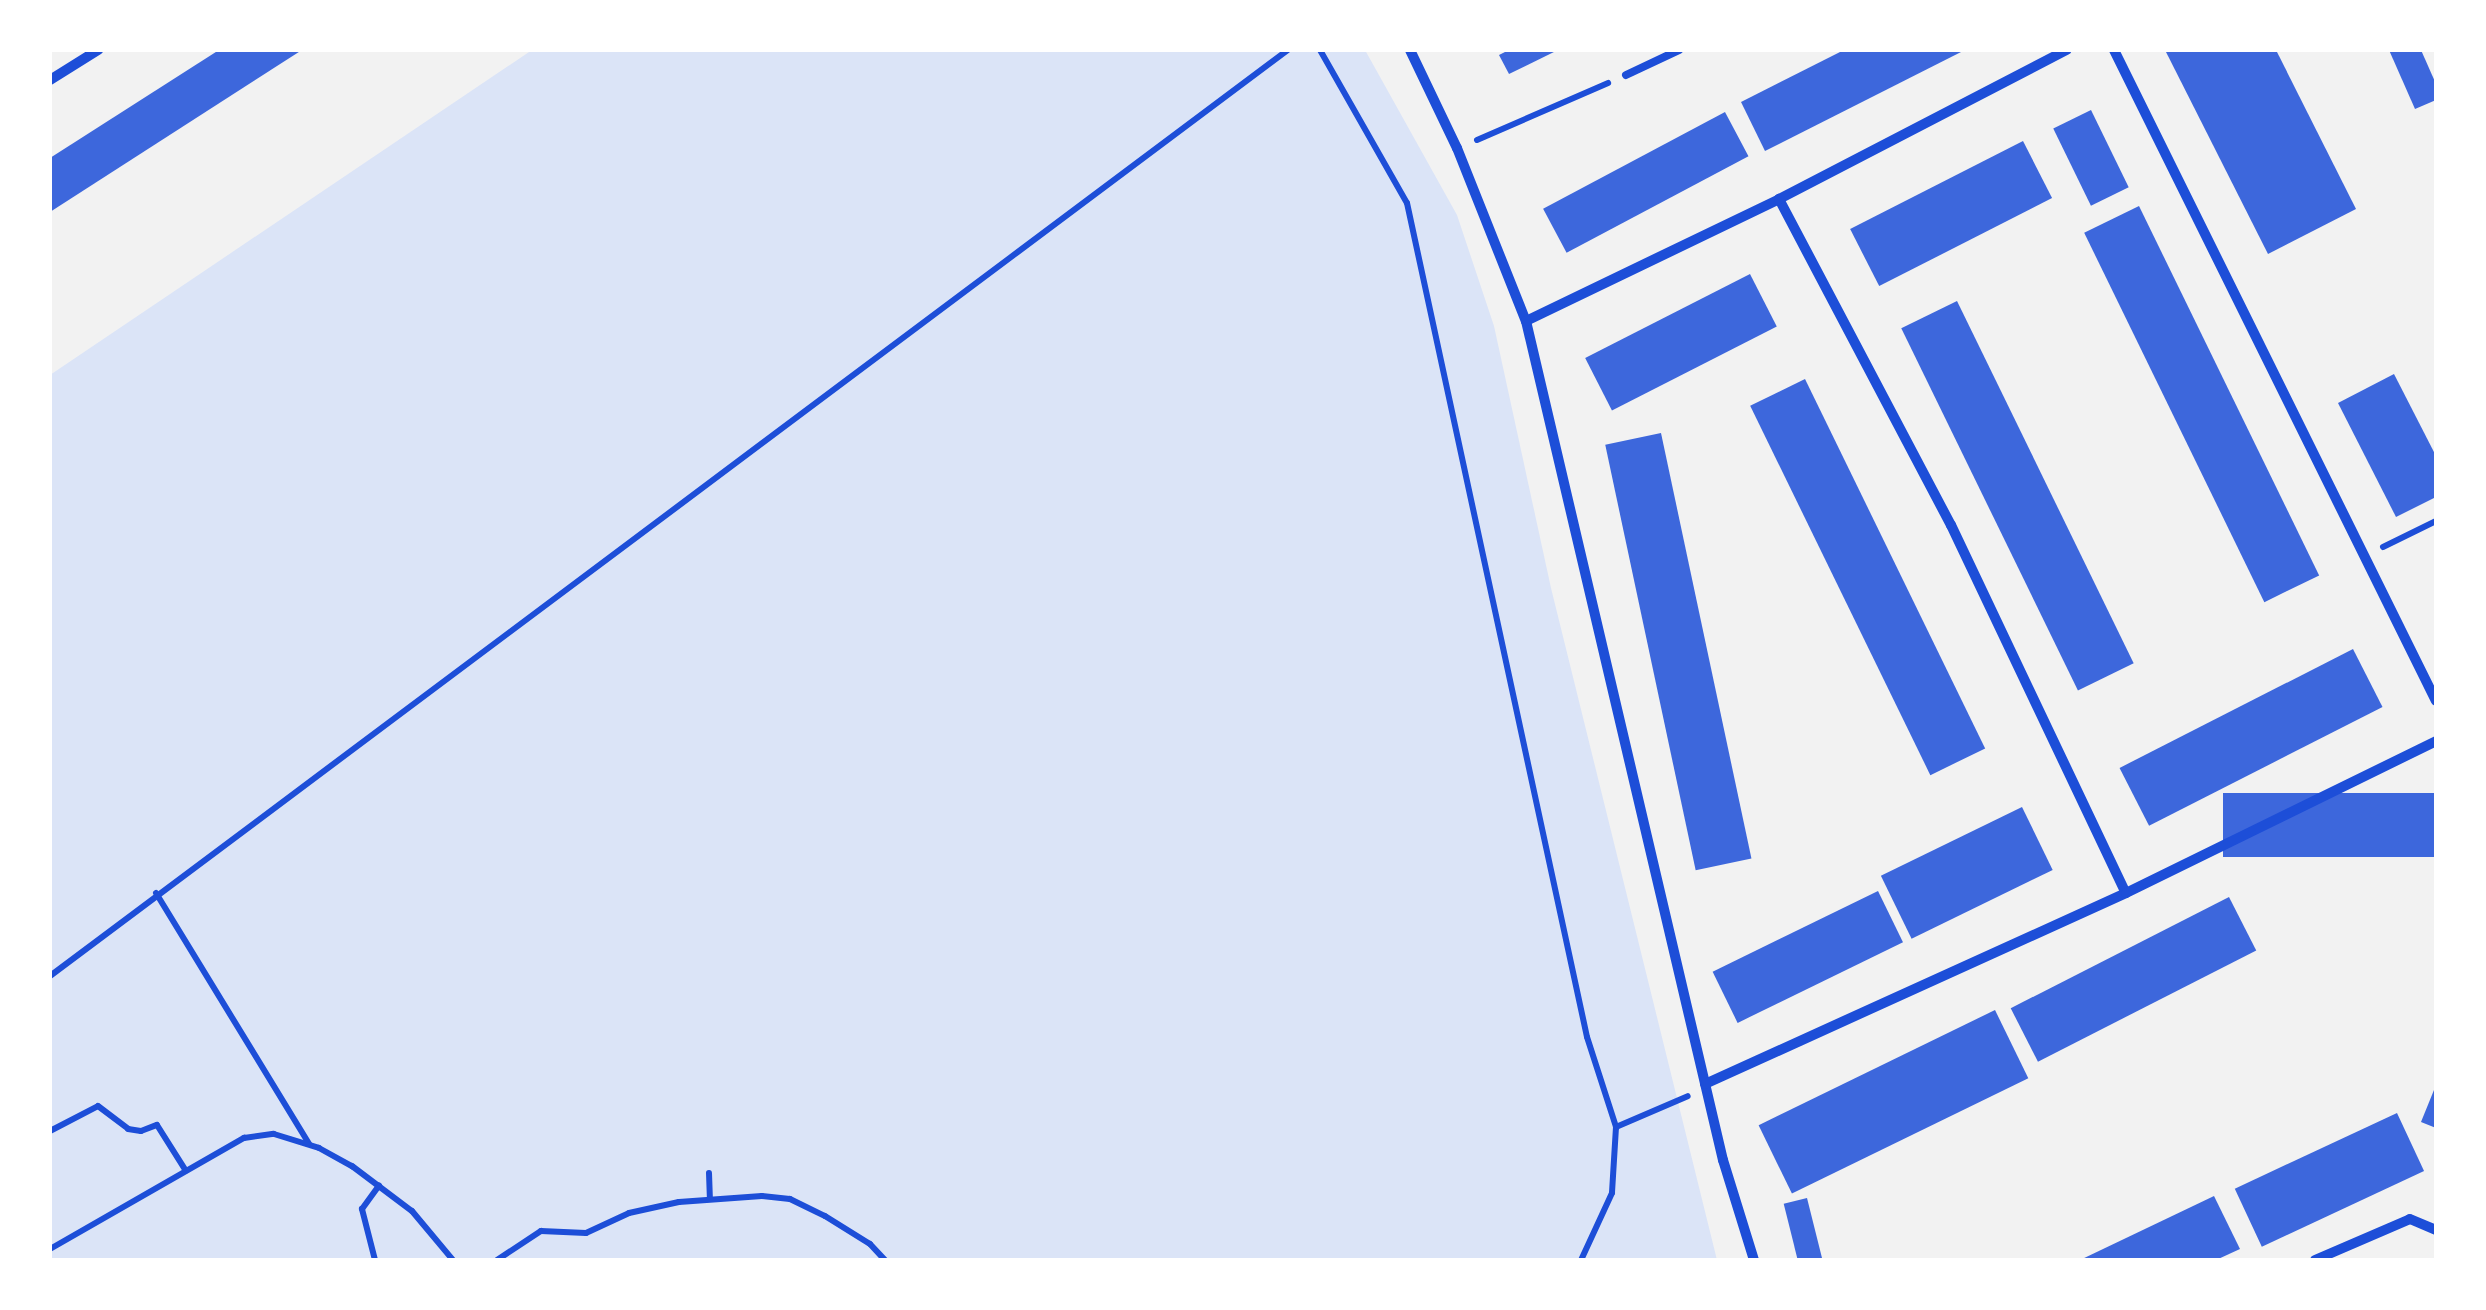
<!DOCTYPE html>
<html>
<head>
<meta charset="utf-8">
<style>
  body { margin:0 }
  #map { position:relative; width:2486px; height:1310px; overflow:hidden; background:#f2f2f2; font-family:Helvetica,sans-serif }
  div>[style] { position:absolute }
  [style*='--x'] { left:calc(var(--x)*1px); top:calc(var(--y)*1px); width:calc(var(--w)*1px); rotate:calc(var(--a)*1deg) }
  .green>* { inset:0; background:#dbe4f7 }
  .building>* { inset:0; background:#3d67dc; transform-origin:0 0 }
  .path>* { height:6px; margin:-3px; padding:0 3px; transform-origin:3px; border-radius:3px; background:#1d4ed8 }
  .service>* { height:8px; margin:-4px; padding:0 4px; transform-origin:4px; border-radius:4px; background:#1d4ed8 }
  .minor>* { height:10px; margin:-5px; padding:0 5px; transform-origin:5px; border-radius:5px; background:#1d4ed8 }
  span { translate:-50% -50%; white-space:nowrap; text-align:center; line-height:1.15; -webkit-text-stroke:10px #fff; paint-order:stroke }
  .frame { position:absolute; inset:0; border:52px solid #fff; pointer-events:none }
</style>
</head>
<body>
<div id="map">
  <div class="green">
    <i style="clip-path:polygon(532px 50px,1365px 50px,1457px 215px,1494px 326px,1551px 588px,1717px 1260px,50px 1260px,50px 375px)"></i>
  </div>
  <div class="building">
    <i style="clip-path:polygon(219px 50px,302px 50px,50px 212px,50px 158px)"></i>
    <i style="clip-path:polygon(1509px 50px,1558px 50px,1509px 74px,1499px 55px)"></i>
    <i style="clip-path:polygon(1844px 50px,1965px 50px,1765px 151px,1741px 102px)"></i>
    <i style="clip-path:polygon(2165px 50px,2276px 50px,2356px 209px,2268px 254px)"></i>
    <i style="clip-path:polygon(2389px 50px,2421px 50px,2436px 84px,2436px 100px,2415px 109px)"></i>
    <i style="left:2091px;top:110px;width:86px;height:42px;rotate:64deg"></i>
    <i style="left:1725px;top:112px;width:50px;height:206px;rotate:62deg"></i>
    <i style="left:2023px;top:141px;width:64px;height:194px;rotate:63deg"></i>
    <i style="left:2139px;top:206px;width:411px;height:61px;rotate:64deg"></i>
    <i style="left:1750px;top:274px;width:59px;height:185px;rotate:63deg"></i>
    <i style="left:1957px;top:301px;width:403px;height:62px;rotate:64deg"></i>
    <i style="clip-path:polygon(2394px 374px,2436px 456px,2436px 497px,2396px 517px,2338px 403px)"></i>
    <i style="left:1805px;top:379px;width:411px;height:61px;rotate:64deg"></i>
    <i style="left:1661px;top:433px;width:435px;height:57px;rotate:78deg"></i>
    <i style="left:2353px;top:649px;width:65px;height:262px;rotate:63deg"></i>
    <i style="left:2436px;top:793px;width:64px;height:213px;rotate:90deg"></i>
    <i style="left:2022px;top:807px;width:70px;height:157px;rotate:64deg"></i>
    <i style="left:1878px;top:891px;width:57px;height:184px;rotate:64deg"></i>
    <i style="left:2229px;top:897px;width:60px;height:245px;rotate:63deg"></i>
    <i style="left:1995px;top:1010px;width:76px;height:263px;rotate:64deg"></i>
    <i style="clip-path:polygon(2436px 1085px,2436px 1128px,2421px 1122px)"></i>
    <i style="left:2397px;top:1113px;width:64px;height:179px;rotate:65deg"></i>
    <i style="clip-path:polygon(2214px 1196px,2240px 1249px,2216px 1260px,2080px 1260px)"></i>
    <i style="left:1807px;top:1198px;width:64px;height:24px;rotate:76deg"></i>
  </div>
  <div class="path">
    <i style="--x:1320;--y:50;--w:176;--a:60.4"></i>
    <i style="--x:1407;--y:203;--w:853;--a:77.82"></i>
    <i style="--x:1587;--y:1037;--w:95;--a:72.1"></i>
    <i style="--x:1616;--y:1127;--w:66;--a:93.5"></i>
    <i style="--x:1612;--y:1193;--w:74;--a:114.8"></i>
    <i style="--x:1477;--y:140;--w:143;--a:-23.5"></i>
    <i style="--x:2383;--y:547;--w:59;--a:-26.1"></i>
    <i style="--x:156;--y:893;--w:294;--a:58.6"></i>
    <i style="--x:50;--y:976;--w:1546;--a:-36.8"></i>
    <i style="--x:1616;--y:1127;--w:78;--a:-23.3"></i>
    <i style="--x:50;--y:1131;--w:54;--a:-27.5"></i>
    <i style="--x:98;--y:1106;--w:38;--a:37"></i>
    <i style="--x:128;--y:1129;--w:13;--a:9"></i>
    <i style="--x:141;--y:1131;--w:17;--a:-21"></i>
    <i style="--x:157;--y:1125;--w:54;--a:57.8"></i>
    <i style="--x:709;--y:1173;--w:26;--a:88"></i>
    <i style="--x:50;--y:1249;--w:224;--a:-29.8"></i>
    <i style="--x:244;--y:1138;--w:30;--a:-8"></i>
    <i style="--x:274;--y:1134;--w:47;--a:17.3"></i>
    <i style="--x:319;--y:1148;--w:38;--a:29"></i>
    <i style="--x:352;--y:1166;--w:75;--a:36.9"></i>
    <i style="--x:412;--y:1211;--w:64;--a:50.1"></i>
    <i style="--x:375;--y:1260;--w:53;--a:-104.3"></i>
    <i style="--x:362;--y:1209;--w:29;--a:-54"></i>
    <i style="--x:497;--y:1260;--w:53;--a:-33.4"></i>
    <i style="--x:541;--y:1231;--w:45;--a:2.5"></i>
    <i style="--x:586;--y:1233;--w:47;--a:-24.9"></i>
    <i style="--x:629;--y:1213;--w:51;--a:-12.4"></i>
    <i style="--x:679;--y:1202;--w:83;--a:-4.1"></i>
    <i style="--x:762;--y:1196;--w:28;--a:6"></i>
    <i style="--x:790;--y:1199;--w:39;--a:26"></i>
    <i style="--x:825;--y:1216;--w:53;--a:31.9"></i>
    <i style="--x:870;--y:1244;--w:22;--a:47"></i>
  </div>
  <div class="service">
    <i style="--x:1626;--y:75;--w:59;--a:-25.3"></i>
  </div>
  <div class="minor">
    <i style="--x:1410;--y:50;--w:109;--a:64.4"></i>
    <i style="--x:1457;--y:148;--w:186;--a:68.3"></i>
    <i style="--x:1526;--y:321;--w:862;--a:76.79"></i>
    <i style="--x:1723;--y:1160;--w:105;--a:72.8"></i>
    <i style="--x:2114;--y:50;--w:726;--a:63.68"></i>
    <i style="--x:50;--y:80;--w:57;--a:-32"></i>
    <i style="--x:1779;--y:199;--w:369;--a:62.2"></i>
    <i style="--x:1951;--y:525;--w:407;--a:64.6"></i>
    <i style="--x:1526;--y:321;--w:281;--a:-25.7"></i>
    <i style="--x:1779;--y:199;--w:324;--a:-27.4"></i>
    <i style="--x:1705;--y:1084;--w:462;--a:-24.4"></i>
    <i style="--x:2126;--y:893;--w:345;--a:-26.1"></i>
    <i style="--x:2315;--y:1260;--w:103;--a:-23.3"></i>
    <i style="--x:2410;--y:1219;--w:28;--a:23"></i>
  </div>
  <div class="frame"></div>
</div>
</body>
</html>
